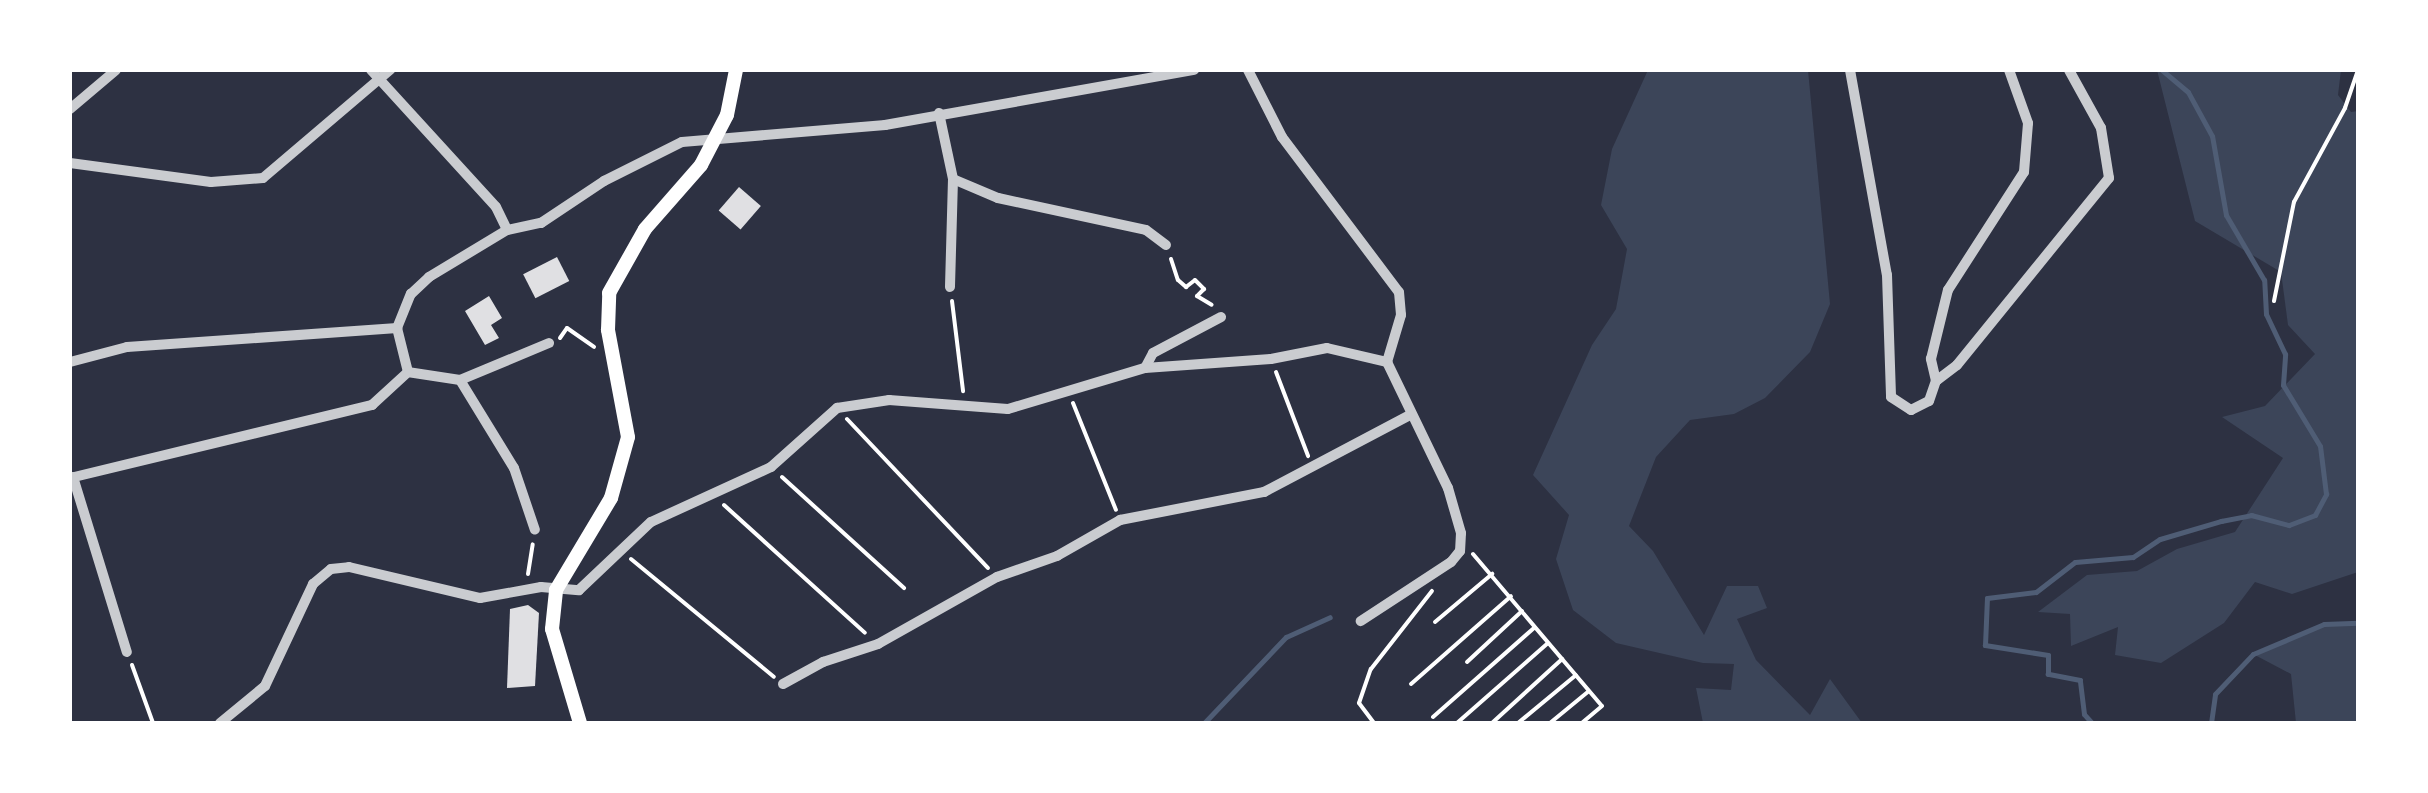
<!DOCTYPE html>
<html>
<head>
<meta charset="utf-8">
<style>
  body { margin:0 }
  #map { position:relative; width:2428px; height:793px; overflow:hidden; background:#2d3142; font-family:"DM Sans",sans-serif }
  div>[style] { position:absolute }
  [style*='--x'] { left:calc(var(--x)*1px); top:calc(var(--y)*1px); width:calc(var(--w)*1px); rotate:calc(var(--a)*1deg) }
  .green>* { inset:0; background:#3c4559 }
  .stream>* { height:5px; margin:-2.5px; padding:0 2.5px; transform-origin:2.5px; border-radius:2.5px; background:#4f5d75 }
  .building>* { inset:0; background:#e0e0e3; transform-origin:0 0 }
  .path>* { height:4px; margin:-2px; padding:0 2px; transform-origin:2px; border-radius:2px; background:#fff }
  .minor>* { height:10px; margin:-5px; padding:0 5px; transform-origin:5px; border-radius:5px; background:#caccd0 }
  .secondary>* { height:14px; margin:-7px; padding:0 7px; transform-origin:7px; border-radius:7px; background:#fff }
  span { translate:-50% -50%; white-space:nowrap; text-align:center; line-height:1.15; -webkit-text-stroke:9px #fff; paint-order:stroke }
  .frame { position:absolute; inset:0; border:72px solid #fff; pointer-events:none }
</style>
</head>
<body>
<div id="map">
  <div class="green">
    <i style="clip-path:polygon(1648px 70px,1808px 70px,1830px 304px,1810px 352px,1765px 398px,1734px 414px,1690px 420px,1656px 457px,1629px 526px,1653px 551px,1704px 635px,1727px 586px,1758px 586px,1767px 608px,1737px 619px,1756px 660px,1810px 715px,1830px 679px,1862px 723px,1703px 723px,1696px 688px,1731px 690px,1734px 664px,1703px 663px,1616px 643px,1573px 610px,1556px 559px,1569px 515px,1533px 475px,1592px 345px,1616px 309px,1627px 249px,1601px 205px,1612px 149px)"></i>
    <i style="clip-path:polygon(2157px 70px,2341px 70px,2338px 95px,2351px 112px,2358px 111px,2358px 572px,2292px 594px,2255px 582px,2224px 623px,2161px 663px,2115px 655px,2118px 627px,2071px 646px,2070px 614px,2038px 612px,2087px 575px,2137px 571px,2177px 549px,2235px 532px,2283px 458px,2222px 417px,2265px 406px,2315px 354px,2288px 325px,2281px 272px,2195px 221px)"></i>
    <i style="clip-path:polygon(2358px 623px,2358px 723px,2296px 723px,2291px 674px,2253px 654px,2324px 624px)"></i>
  </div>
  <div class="stream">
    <i style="--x:1204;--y:723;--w:119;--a:-46.4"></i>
    <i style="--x:1286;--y:637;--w:48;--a:-24.4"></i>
    <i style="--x:2092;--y:723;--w:12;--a:-132"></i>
    <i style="--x:2084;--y:714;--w:34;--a:-97"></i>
    <i style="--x:2080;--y:680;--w:33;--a:-169"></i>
    <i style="--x:2048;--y:674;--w:19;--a:-90"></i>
    <i style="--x:2048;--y:655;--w:64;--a:-171"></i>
    <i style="--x:1985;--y:645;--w:47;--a:-87.6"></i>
    <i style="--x:1987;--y:598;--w:49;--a:-7"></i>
    <i style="--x:2036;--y:592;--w:49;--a:-37.6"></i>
    <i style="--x:2075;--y:562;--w:58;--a:-4.9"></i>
    <i style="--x:2133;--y:557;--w:32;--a:-34"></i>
    <i style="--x:2160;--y:539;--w:64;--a:-16.4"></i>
    <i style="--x:2221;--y:521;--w:31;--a:-11"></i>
    <i style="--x:2251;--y:515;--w:39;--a:15"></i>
    <i style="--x:2289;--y:525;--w:28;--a:-21"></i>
    <i style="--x:2315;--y:515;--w:24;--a:-62"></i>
    <i style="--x:2326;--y:494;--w:48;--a:-97.1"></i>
    <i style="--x:2320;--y:446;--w:71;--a:-121.2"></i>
    <i style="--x:2283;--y:385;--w:31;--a:-86"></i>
    <i style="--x:2285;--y:354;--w:44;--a:-115.4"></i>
    <i style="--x:2266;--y:314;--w:34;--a:-93"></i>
    <i style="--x:2264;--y:280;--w:75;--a:-120.3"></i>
    <i style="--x:2226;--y:215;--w:80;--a:-100"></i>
    <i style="--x:2212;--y:136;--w:50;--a:-118.6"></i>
    <i style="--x:2188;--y:92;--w:34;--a:-140"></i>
    <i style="--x:2211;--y:723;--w:29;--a:-82"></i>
    <i style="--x:2215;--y:694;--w:55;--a:-46.5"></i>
    <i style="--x:2253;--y:654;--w:77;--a:-22.9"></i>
    <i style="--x:2324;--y:624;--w:34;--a:-2"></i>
  </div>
  <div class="building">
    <i style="left:739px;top:187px;width:29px;height:31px;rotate:41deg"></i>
    <i style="left:557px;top:257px;width:27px;height:38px;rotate:63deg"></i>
    <i style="clip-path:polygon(489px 296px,502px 318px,491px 325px,499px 338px,485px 345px,465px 311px)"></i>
    <i style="clip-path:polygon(528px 605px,539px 613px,535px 686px,507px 688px,510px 609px)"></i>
  </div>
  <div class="path">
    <i style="--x:1171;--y:259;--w:22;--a:72"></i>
    <i style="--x:1178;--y:280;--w:11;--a:41"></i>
    <i style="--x:1186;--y:287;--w:11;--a:-38"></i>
    <i style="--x:1195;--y:280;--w:13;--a:45"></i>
    <i style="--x:1204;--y:289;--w:10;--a:135"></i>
    <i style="--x:1197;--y:296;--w:17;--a:31"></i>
    <i style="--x:952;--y:301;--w:91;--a:83"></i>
    <i style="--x:2274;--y:301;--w:101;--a:-78.6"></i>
    <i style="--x:2294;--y:202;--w:107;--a:-61.5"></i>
    <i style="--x:2345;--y:108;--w:40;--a:-71.1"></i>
    <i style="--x:560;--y:338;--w:12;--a:-55"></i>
    <i style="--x:567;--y:328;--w:33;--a:35"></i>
    <i style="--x:1276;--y:372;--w:90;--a:69.1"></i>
    <i style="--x:1073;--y:403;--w:115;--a:68.1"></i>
    <i style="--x:847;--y:419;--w:205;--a:46.6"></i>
    <i style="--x:782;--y:477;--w:165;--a:42.3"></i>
    <i style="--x:724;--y:505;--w:190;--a:42.2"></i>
    <i style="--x:1473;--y:554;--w:199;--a:49.7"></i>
    <i style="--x:1602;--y:706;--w:26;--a:140"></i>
    <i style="--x:631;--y:559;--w:185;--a:39.5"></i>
    <i style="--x:528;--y:574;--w:30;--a:-81"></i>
    <i style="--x:1435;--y:622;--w:75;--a:-40.1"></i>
    <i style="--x:1467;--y:662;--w:75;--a:-42.8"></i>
    <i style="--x:132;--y:665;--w:62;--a:70.1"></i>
    <i style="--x:1411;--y:684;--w:133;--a:-41.3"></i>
    <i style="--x:1433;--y:717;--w:135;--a:-41.4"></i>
    <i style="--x:1374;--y:723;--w:25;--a:-127"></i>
    <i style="--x:1359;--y:703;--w:36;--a:-71"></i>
    <i style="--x:1371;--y:669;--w:99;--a:-52"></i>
    <i style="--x:1457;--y:723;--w:120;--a:-41.3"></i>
    <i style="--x:1492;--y:723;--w:95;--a:-42.4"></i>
    <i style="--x:1518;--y:723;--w:75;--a:-39.6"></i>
    <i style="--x:1550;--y:723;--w:50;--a:-39.4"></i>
  </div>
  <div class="minor">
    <i style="--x:371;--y:70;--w:185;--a:47.6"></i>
    <i style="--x:496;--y:207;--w:25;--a:64"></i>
    <i style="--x:1248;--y:70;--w:75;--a:63.1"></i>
    <i style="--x:1282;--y:137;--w:194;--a:53"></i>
    <i style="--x:1399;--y:292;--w:23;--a:85"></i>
    <i style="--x:1401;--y:315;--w:49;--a:106.6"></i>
    <i style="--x:1387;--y:362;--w:140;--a:64.2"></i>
    <i style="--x:1448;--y:488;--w:47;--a:73.9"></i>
    <i style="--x:1461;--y:533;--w:18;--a:93"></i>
    <i style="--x:1460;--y:551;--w:14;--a:129"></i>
    <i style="--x:1451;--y:562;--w:108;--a:146.8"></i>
    <i style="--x:1850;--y:70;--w:208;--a:79.8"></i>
    <i style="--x:1887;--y:275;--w:122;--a:88.1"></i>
    <i style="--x:1891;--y:397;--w:24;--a:33"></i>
    <i style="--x:1911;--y:410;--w:20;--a:-27"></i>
    <i style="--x:1929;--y:401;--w:21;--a:-71"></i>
    <i style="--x:1936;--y:381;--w:26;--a:-37"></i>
    <i style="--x:1957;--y:365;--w:241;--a:-50.9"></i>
    <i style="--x:2109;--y:178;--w:51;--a:-99.1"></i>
    <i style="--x:2101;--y:128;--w:66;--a:-118.9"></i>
    <i style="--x:70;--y:109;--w:60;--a:-40.3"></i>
    <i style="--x:939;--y:113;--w:67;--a:78"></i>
    <i style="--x:953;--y:179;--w:108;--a:91.6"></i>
    <i style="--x:70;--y:163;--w:142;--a:7.7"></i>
    <i style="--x:211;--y:182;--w:52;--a:-4.4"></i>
    <i style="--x:263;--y:178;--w:167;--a:-40.4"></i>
    <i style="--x:953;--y:179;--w:49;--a:22.9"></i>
    <i style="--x:998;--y:198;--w:151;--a:12.2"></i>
    <i style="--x:1146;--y:230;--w:25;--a:37"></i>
    <i style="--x:549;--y:343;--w:96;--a:157.4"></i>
    <i style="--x:460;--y:380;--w:53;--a:-171.3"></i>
    <i style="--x:408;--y:372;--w:45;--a:-104"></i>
    <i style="--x:397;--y:328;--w:37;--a:-68"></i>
    <i style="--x:411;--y:294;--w:25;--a:-43"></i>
    <i style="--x:429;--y:277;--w:91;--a:-31.1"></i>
    <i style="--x:507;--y:230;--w:35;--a:-12"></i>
    <i style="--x:541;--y:223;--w:76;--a:-33.7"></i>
    <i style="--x:604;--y:181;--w:87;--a:-26.6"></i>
    <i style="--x:682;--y:142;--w:204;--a:-4.8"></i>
    <i style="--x:885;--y:125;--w:314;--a:-10.1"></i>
    <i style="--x:70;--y:362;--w:59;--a:-14.7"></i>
    <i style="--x:127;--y:347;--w:271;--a:-4"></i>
    <i style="--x:1145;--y:368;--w:17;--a:-62"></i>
    <i style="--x:1153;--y:353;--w:77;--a:-27.9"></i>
    <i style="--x:460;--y:380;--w:103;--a:58.5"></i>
    <i style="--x:514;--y:468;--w:65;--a:71.3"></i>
    <i style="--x:1936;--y:381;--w:23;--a:-103"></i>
    <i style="--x:1931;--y:359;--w:71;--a:-76.2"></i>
    <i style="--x:1948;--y:290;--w:140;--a:-57.2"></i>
    <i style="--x:2024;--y:172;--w:49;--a:-85.3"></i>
    <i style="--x:2028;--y:123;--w:56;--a:-109.7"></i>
    <i style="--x:73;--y:477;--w:183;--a:72.9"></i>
    <i style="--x:70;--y:478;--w:311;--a:-13.6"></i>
    <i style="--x:372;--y:405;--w:49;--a:-42.5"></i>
    <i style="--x:783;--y:684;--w:46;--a:-28.8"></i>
    <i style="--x:823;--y:662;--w:58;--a:-18.1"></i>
    <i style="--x:878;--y:644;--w:137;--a:-29.4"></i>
    <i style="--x:997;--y:577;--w:64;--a:-19.3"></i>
    <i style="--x:1057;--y:556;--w:73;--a:-29.7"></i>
    <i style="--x:1120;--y:520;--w:147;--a:-11"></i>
    <i style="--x:1264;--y:492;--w:165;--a:-27.8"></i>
    <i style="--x:220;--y:723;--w:58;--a:-39.4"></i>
    <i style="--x:265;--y:686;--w:113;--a:-64.8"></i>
    <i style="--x:313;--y:584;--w:23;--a:-40"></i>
    <i style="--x:331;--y:569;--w:18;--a:-6"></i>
    <i style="--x:349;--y:567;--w:135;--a:13.3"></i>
    <i style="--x:480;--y:598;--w:62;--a:-10.2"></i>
    <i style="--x:541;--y:587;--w:38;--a:5"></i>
    <i style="--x:579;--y:590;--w:99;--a:-43.4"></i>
    <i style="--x:651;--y:522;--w:132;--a:-24.6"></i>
    <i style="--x:771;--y:467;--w:89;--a:-41.8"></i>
    <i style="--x:837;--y:408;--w:53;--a:-8.7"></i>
    <i style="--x:889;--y:400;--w:119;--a:4.3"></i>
    <i style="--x:1008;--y:409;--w:143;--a:-16.7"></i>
    <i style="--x:1145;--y:368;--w:126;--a:-4.1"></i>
    <i style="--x:1271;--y:359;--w:57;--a:-11.1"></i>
    <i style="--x:1327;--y:348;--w:62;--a:13.1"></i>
  </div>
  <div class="secondary">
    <i style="--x:580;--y:723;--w:98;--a:-106.6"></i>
    <i style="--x:552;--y:629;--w:39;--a:-84"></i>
    <i style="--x:556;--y:590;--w:107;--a:-59.1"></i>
    <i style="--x:611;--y:498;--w:63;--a:-74.4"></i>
    <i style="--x:628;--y:437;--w:109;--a:-100.6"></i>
    <i style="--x:608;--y:330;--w:37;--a:-88"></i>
    <i style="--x:609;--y:293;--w:73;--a:-60.6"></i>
    <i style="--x:645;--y:229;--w:85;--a:-48.8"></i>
    <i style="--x:701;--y:165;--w:56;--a:-62.5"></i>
    <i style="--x:727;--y:115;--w:46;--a:-78.7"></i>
  </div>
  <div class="frame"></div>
</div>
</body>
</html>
